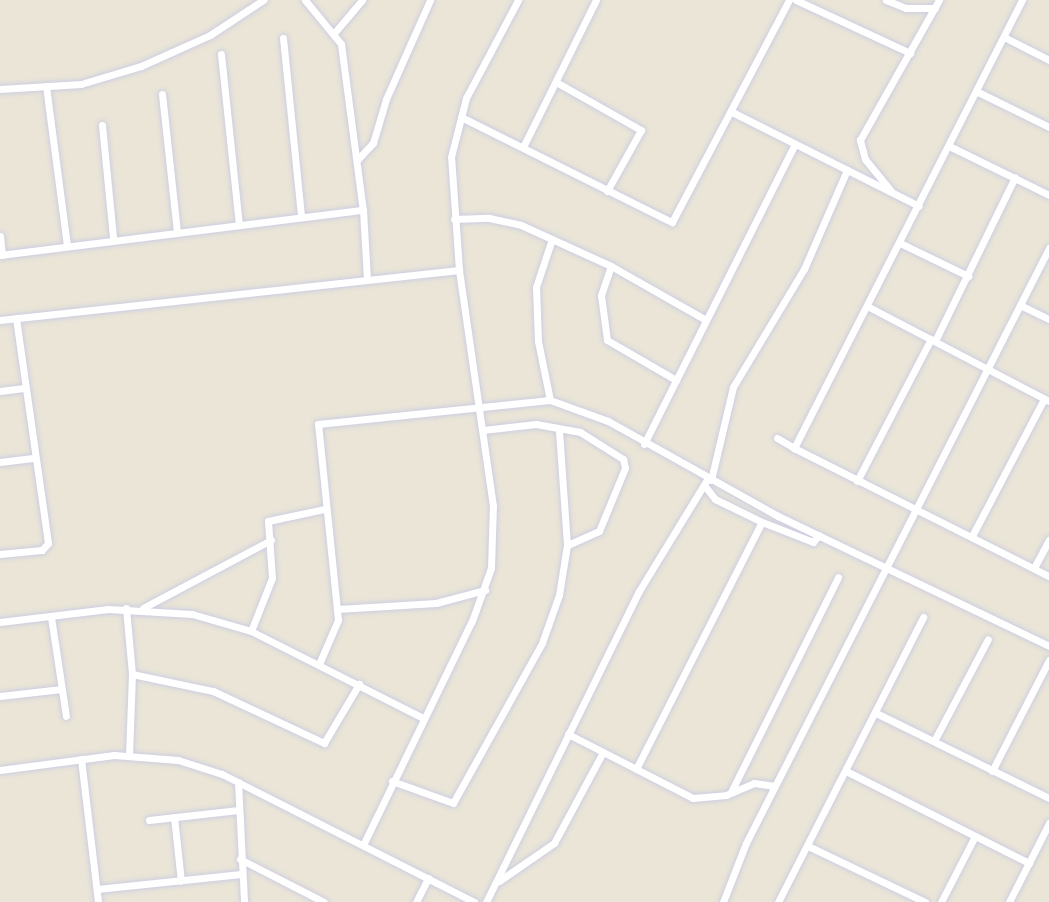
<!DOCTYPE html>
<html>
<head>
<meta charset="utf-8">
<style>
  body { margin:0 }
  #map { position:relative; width:1049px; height:902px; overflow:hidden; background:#eae5d7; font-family:Roboto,sans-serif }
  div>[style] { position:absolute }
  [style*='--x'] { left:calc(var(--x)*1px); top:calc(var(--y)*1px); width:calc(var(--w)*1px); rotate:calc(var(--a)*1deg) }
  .roads { filter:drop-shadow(0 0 2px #cdcee1) drop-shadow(0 0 2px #cdcee1) }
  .street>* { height:7px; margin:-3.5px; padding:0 3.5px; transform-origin:3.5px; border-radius:3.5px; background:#fff }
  span { translate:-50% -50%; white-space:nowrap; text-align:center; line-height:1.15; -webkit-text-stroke:6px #fff; paint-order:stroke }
</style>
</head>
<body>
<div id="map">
  <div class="roads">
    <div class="street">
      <i style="--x:305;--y:0;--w:57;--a:50.7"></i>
      <i style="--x:341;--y:44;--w:167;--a:82.5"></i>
      <i style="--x:796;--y:0;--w:126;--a:24.9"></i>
      <i style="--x:886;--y:0;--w:22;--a:22"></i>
      <i style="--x:906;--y:8;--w:29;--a:0"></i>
      <i style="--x:1022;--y:0;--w:503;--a:116.97"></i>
      <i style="--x:794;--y:448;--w:285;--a:26.7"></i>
      <i style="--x:335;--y:32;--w:42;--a:-49.8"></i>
      <i style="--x:1004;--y:37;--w:51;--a:27.1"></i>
      <i style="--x:283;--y:38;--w:179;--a:84.2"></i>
      <i style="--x:221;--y:54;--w:171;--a:84"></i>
      <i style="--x:556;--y:82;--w:98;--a:29.5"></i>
      <i style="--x:641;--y:130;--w:70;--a:119.1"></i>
      <i style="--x:46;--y:86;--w:160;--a:82.5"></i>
      <i style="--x:0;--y:89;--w:81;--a:-3.5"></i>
      <i style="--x:81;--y:84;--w:63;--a:-16.7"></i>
      <i style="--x:141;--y:66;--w:76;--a:-24.2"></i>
      <i style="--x:210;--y:35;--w:64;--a:-33.4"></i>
      <i style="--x:978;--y:92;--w:79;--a:26.2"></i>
      <i style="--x:162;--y:94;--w:139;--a:83.8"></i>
      <i style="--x:732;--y:112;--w:209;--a:26.7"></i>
      <i style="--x:461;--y:117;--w:236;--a:26.5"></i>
      <i style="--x:672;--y:222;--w:251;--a:-62.2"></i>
      <i style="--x:102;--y:125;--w:114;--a:84.4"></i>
      <i style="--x:949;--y:146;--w:111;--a:26.1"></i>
      <i style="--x:523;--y:147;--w:164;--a:-63.6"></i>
      <i style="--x:358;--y:159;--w:22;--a:-47"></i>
      <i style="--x:373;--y:143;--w:46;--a:-73.5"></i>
      <i style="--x:386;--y:99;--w:108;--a:-66"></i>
      <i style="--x:891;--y:191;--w:41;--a:-129.1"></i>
      <i style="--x:865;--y:159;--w:20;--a:-105"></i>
      <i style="--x:860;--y:140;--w:161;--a:-60.6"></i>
      <i style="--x:454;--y:219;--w:35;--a:-2"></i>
      <i style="--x:489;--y:218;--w:33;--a:12"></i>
      <i style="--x:521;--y:225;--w:99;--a:24.5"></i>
      <i style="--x:611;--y:266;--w:109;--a:29.6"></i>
      <i style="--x:0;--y:236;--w:19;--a:84"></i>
      <i style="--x:900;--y:243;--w:76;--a:25.9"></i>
      <i style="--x:0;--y:255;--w:366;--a:-7.1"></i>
      <i style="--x:363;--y:210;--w:69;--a:86.7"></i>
      <i style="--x:611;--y:266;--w:31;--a:109"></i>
      <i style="--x:601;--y:295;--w:45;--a:82.4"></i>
      <i style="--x:607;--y:340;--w:80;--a:30.1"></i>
      <i style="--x:1020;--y:305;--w:32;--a:26"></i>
      <i style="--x:867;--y:306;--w:205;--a:27.6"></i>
      <i style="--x:0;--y:320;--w:462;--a:-6.2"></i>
      <i style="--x:935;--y:341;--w:182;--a:-64"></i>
      <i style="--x:0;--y:391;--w:26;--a:-7"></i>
      <i style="--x:550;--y:400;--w:60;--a:-101.5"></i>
      <i style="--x:538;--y:341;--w:54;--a:-92.1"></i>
      <i style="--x:536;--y:287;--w:47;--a:-71.6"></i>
      <i style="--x:483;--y:430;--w:53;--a:-6.5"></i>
      <i style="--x:536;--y:424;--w:45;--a:10.3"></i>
      <i style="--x:580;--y:432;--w:51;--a:32.1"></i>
      <i style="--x:623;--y:459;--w:9;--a:77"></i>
      <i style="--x:625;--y:468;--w:68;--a:112.4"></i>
      <i style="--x:599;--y:531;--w:35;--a:156"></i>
      <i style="--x:777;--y:438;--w:20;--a:30"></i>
      <i style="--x:644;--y:444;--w:336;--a:-63.3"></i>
      <i style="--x:0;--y:462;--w:35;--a:-7"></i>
      <i style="--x:711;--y:480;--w:96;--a:-76.7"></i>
      <i style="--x:733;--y:387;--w:138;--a:-59"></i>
      <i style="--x:804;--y:269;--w:108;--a:-66.5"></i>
      <i style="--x:857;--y:481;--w:160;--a:-62.5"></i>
      <i style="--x:704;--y:485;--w:18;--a:52"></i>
      <i style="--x:715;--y:499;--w:52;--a:26.1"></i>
      <i style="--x:762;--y:522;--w:55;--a:21.4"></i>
      <i style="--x:813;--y:542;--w:9;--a:-49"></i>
      <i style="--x:972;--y:536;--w:155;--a:-62.3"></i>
      <i style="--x:0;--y:554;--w:42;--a:-5.4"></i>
      <i style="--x:42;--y:550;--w:9;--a:-49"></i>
      <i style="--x:48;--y:543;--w:227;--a:-98.1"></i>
      <i style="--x:1034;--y:568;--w:32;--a:-62"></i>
      <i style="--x:126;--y:608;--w:66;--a:84.8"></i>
      <i style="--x:132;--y:674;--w:80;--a:92.1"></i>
      <i style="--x:143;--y:608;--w:145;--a:-28"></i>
      <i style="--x:337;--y:609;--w:99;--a:-3.5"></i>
      <i style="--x:436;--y:603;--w:51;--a:-14.9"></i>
      <i style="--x:51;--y:617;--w:100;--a:81.4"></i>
      <i style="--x:0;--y:622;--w:109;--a:-6.9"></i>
      <i style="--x:108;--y:609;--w:84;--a:3.4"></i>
      <i style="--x:192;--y:614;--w:61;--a:16.1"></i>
      <i style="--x:251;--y:631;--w:193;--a:26.8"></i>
      <i style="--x:251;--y:631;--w:57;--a:-68.4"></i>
      <i style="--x:272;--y:578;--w:57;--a:-94"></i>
      <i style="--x:268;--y:521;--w:57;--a:-12.1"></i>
      <i style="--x:319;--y:664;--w:48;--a:-66.6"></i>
      <i style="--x:338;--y:620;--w:197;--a:-95.8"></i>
      <i style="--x:318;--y:424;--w:233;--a:-5.9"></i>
      <i style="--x:550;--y:400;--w:62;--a:19.9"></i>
      <i style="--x:608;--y:421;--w:195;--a:29.2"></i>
      <i style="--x:778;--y:516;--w:301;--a:25.6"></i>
      <i style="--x:132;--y:674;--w:83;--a:11.9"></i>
      <i style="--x:213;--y:691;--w:123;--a:25.1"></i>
      <i style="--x:324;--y:743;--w:69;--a:-59.3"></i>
      <i style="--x:0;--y:696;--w:62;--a:-6.4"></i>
      <i style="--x:876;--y:713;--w:193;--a:26.2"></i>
      <i style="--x:568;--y:734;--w:140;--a:27.1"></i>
      <i style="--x:693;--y:798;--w:33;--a:-5"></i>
      <i style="--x:726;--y:795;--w:30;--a:-23"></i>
      <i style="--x:754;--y:783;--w:21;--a:8"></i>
      <i style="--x:934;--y:741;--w:115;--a:-62.1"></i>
      <i style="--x:81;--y:759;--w:144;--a:83.2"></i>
      <i style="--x:636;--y:769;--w:277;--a:-63"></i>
      <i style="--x:0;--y:770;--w:115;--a:-7.5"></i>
      <i style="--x:114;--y:755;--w:64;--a:4.5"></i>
      <i style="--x:178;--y:760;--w:46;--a:17.7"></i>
      <i style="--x:222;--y:774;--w:283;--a:26.9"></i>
      <i style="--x:846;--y:771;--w:205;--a:26.7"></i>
      <i style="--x:992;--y:771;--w:125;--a:-62.8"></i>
      <i style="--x:392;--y:781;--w:65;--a:19.8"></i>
      <i style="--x:453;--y:803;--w:183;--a:-60.9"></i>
      <i style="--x:542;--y:643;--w:51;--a:-70.5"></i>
      <i style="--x:559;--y:595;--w:51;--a:-80.9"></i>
      <i style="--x:567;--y:545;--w:115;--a:-94"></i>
      <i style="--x:238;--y:782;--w:120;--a:87.1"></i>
      <i style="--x:731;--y:792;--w:240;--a:-63.5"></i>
      <i style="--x:174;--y:817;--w:64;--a:83.8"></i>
      <i style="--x:149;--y:820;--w:90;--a:-6.4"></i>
      <i style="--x:363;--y:845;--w:249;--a:-64.1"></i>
      <i style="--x:472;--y:621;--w:56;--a:-70.3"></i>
      <i style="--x:491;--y:568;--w:62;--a:-88.2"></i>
      <i style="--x:493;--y:506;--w:238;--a:-98.2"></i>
      <i style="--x:459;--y:270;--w:113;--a:-94"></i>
      <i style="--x:451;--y:157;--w:61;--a:-75.7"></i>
      <i style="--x:466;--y:98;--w:111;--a:-62"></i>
      <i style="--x:808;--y:846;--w:130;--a:25.6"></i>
      <i style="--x:240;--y:859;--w:94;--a:27.1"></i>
      <i style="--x:499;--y:881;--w:67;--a:-34.6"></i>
      <i style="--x:554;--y:843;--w:103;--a:-61.7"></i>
      <i style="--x:97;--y:889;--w:145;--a:-5.9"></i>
      <i style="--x:416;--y:902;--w:27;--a:-63"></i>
      <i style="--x:486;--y:902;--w:347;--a:-63.8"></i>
      <i style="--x:639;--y:591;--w:132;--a:-58.6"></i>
      <i style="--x:723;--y:902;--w:63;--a:-68.7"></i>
      <i style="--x:746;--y:843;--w:668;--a:-63.01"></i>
      <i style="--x:778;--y:902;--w:320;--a:-63"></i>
      <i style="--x:941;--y:902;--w:74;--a:-62.7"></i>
      <i style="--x:1009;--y:902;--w:89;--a:-63.1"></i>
    </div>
  </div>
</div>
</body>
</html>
